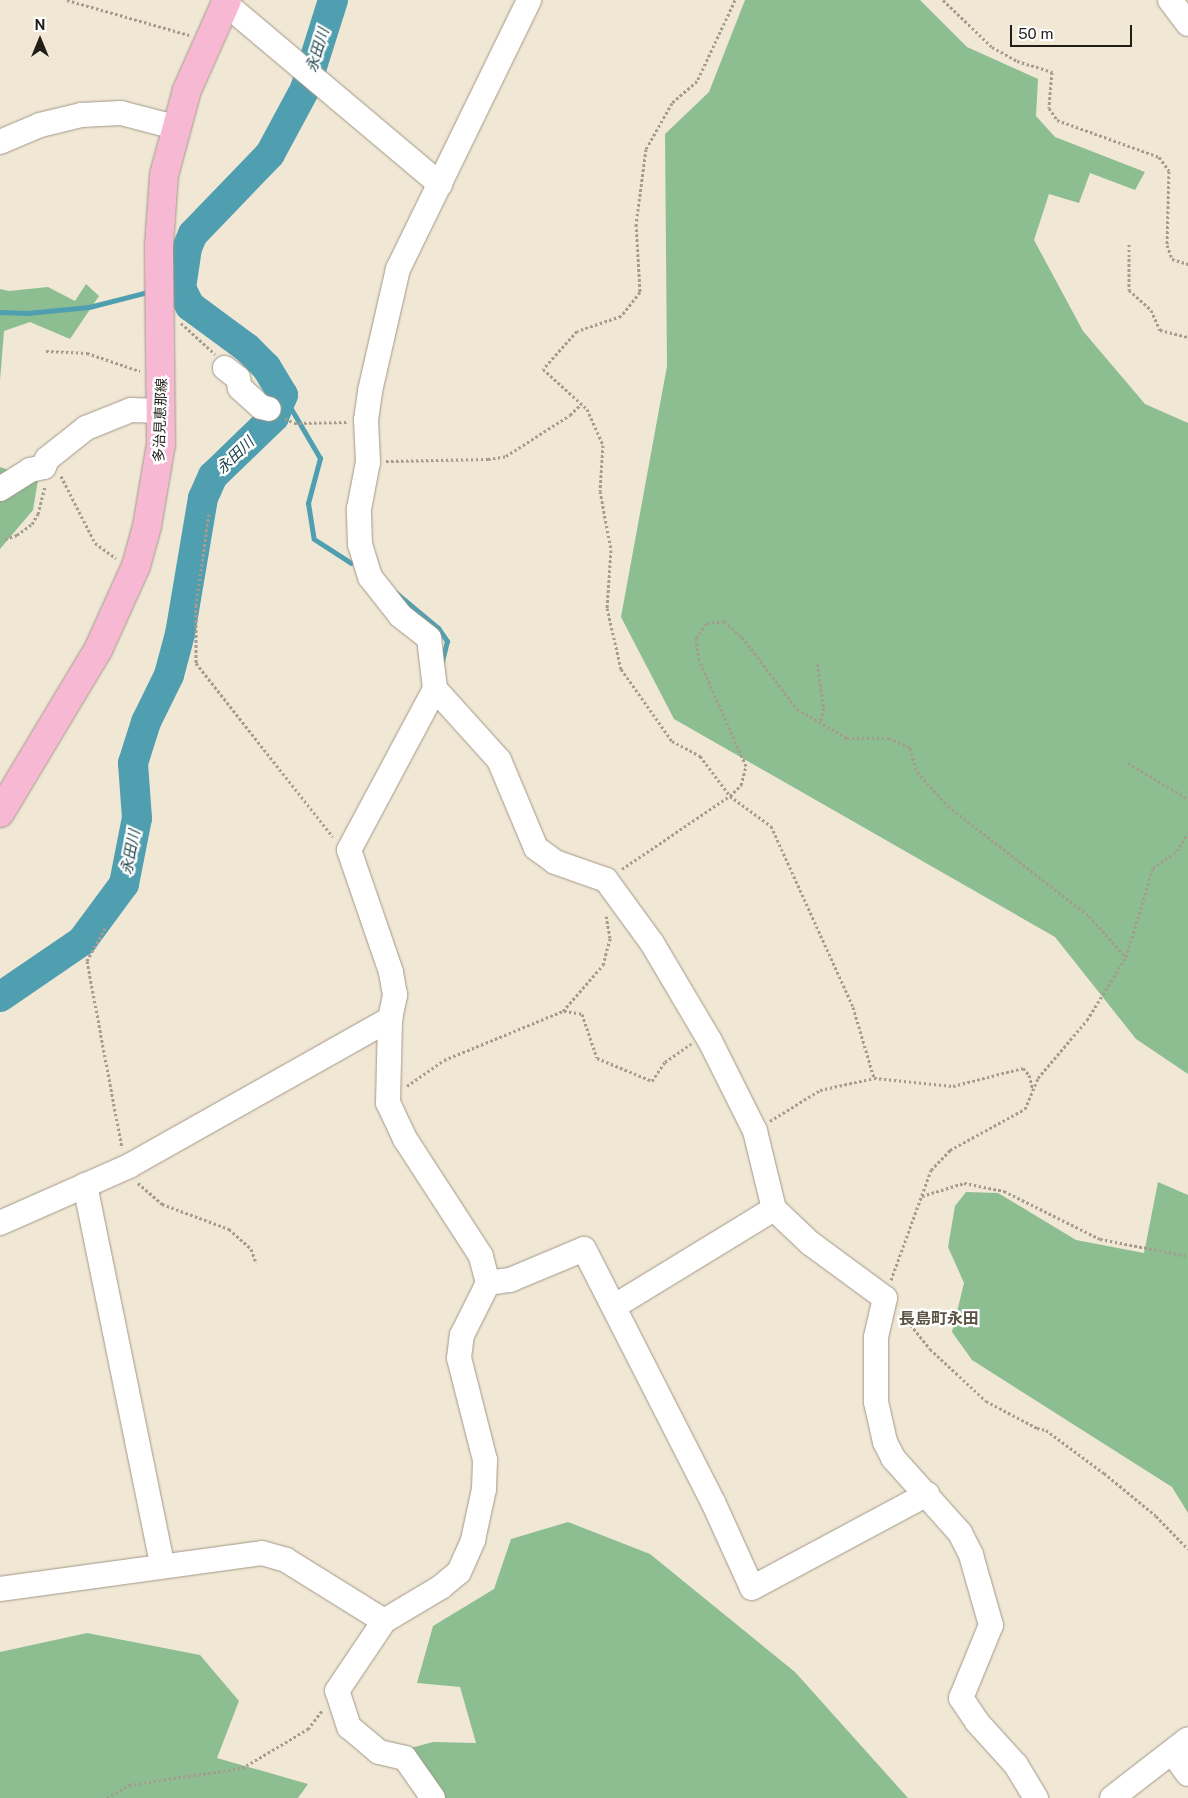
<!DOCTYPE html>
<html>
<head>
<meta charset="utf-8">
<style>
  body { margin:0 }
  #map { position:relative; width:1188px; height:1798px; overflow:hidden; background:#f1e7d5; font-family:"Public Sans","Noto Sans JP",sans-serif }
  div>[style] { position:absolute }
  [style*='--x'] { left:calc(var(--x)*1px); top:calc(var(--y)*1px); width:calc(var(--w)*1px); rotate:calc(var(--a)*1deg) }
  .forest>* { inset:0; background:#8dbe92 }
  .stream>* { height:5px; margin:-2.5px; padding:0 2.5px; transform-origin:2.5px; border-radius:2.5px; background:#509fb1 }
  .river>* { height:30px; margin:-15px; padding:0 15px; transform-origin:15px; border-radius:15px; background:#509fb1 }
  .path>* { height:3px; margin-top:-1.5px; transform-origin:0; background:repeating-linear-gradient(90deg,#a49d8f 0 2.5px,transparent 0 5px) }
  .roads { filter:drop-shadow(0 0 1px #a19888) drop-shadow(0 0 1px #a19888) }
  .minor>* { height:24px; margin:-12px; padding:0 12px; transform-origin:12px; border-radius:12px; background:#fff }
  .major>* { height:28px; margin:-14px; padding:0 14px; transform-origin:14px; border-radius:14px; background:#f7b8d3 }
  span { translate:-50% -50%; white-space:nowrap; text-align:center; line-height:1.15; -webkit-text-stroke:4.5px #fff; paint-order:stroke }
  .street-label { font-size:14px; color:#211e18 }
  .water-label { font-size:15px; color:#1c424a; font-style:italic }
  .quarter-label { font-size:16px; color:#5b5343; font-weight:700 }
  .north { position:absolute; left:15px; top:15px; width:50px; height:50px; -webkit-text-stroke:4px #fff; paint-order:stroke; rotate:0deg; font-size:14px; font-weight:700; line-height:20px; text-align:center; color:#211e18 }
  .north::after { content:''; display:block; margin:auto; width:18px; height:22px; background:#211e18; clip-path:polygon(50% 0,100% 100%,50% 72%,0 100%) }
  .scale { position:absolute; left:1010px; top:25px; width:122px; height:22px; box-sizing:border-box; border:2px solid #211e18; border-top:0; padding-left:6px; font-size:15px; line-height:18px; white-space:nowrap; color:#211e18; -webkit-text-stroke:4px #fff; paint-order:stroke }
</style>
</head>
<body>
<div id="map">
  <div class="forest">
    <i style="clip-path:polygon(745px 0,920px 0,967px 47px,1038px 79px,1036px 116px,1055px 137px,1145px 172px,1135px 190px,1090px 173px,1079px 203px,1049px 194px,1034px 240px,1083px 331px,1145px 404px,1188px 423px,1188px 1074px,1136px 1039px,1055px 937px,674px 719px,621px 617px,667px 366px,665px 134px,709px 92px)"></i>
    <i style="clip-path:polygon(86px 284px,99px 296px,70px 339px,30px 322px,4px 331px,0 381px,0 289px,9px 291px,48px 287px,75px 301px)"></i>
    <i style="clip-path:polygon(0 467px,38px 480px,33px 510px,0 549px)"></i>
    <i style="clip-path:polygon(1158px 1182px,1188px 1195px,1188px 1513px,1172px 1487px,972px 1360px,952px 1332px,964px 1283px,948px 1247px,955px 1206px,966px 1192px,998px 1193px,1076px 1240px,1144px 1253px)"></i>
    <i style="clip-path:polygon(568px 1522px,650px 1554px,795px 1672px,908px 1798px,440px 1798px,407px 1749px,433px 1742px,476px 1743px,460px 1687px,417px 1683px,433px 1626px,494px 1589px,511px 1539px)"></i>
    <i style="clip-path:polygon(87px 1633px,200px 1655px,239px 1701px,217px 1758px,308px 1784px,298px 1798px,0 1798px,0 1652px)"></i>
  </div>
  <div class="stream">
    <i style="--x:168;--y:287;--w:13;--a:-13"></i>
    <i style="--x:0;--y:312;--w:27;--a:2"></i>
    <i style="--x:27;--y:313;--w:62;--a:-5.5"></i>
    <i style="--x:89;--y:307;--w:65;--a:-14.3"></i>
    <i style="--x:283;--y:395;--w:73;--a:59.6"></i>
    <i style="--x:320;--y:458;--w:47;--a:104.9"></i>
    <i style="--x:308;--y:503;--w:36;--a:81"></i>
    <i style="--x:314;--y:539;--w:44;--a:33"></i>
    <i style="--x:396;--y:593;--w:55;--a:39.8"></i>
    <i style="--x:438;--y:628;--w:16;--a:55"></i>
    <i style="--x:447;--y:641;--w:21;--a:104"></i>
  </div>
  <div class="river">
    <i style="--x:0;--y:997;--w:99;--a:-34.3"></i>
    <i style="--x:82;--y:941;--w:71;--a:-53.6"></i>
    <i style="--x:124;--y:884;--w:67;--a:-78.9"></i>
    <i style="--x:137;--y:818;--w:55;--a:-94.2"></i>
    <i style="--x:133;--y:763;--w:43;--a:-72.4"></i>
    <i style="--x:146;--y:722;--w:52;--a:-63.9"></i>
    <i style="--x:169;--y:675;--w:42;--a:-75"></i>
    <i style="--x:180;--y:634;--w:138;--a:-80.4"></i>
    <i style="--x:203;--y:498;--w:24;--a:-66"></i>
    <i style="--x:213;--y:476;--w:85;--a:-44"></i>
    <i style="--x:274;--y:417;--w:24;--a:-68"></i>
    <i style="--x:283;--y:395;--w:33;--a:-121"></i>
    <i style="--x:266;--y:367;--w:27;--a:-135"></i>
    <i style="--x:247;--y:348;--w:71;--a:-143.6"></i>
    <i style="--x:190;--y:306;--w:20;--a:-117"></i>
    <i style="--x:181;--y:288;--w:40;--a:-81.5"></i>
    <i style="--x:187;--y:248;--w:15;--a:-67"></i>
    <i style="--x:193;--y:234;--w:111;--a:-46.1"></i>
    <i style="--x:270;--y:154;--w:74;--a:-61.7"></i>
    <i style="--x:305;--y:89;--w:93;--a:-72.5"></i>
  </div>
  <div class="path">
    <i style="--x:67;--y:0;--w:127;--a:16"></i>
    <i style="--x:735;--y:0;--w:89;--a:115.1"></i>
    <i style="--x:697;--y:81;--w:33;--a:139"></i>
    <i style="--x:672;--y:103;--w:53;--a:119.5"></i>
    <i style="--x:646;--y:149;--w:76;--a:97.6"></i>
    <i style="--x:636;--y:224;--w:68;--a:86.6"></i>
    <i style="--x:640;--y:292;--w:31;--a:128"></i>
    <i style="--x:621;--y:316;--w:46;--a:161.2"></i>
    <i style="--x:577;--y:331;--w:51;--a:131.8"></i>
    <i style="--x:543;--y:369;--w:59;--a:42.3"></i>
    <i style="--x:587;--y:409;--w:39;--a:66"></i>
    <i style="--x:603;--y:445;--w:46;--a:93.7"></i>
    <i style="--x:600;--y:491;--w:60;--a:79.4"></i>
    <i style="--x:611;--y:550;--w:58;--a:93.9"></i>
    <i style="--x:607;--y:608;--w:63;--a:77.1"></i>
    <i style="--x:621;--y:669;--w:88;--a:54.7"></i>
    <i style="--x:672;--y:741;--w:32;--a:28"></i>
    <i style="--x:700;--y:756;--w:50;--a:53.1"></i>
    <i style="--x:730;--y:796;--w:51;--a:36.2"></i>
    <i style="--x:771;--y:826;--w:199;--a:65.6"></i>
    <i style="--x:853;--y:1007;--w:74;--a:73.5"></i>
    <i style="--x:943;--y:0;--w:68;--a:43.8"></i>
    <i style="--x:992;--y:47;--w:29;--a:29"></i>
    <i style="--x:1017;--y:61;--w:37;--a:17"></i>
    <i style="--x:1052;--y:72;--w:36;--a:95"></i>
    <i style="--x:1049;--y:108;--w:14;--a:56"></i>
    <i style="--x:1057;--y:120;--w:109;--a:19.9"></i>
    <i style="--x:1159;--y:157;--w:17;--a:54"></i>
    <i style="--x:1169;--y:171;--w:74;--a:91.5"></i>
    <i style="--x:1167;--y:245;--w:15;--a:70"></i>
    <i style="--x:1172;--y:259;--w:17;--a:17"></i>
    <i style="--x:1129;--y:244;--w:46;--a:90"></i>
    <i style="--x:1129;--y:290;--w:30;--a:42"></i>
    <i style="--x:1151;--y:310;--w:22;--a:66"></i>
    <i style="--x:1160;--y:330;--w:29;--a:14"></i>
    <i style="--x:181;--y:323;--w:46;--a:42.4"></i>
    <i style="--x:46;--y:351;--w:41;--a:2.8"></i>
    <i style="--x:87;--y:353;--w:56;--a:18.8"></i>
    <i style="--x:285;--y:418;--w:10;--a:29"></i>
    <i style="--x:294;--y:423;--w:53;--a:-1.1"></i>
    <i style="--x:386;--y:461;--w:102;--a:-1.1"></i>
    <i style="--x:488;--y:459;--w:18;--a:-9"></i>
    <i style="--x:506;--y:456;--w:76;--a:-32.6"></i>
    <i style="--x:570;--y:415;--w:16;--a:-45"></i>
    <i style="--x:61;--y:476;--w:75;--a:63.1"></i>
    <i style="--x:95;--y:543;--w:26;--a:36"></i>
    <i style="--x:209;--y:514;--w:92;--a:98.1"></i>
    <i style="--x:196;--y:605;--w:58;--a:90"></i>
    <i style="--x:196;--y:663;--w:221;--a:51.8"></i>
    <i style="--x:5;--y:539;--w:13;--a:-18"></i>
    <i style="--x:17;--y:535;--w:19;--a:-36"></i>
    <i style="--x:32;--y:524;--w:12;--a:-59"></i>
    <i style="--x:38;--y:514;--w:29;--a:-76"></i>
    <i style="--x:817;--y:664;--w:45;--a:81"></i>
    <i style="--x:824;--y:708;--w:15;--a:106"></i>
    <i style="--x:1128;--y:763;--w:70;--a:31"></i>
    <i style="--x:622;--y:869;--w:130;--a:-34.1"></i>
    <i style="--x:730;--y:796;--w:16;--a:-45"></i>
    <i style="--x:741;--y:785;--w:20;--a:-75"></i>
    <i style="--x:746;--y:766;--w:116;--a:-113.9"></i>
    <i style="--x:699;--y:660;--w:22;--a:-98"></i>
    <i style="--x:696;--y:638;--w:19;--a:-54"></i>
    <i style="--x:707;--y:623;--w:17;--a:-7"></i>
    <i style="--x:724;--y:621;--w:24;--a:42"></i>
    <i style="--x:742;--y:637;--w:91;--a:52.6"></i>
    <i style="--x:797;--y:709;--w:58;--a:30.1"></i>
    <i style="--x:847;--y:738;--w:42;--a:0"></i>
    <i style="--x:889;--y:738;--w:23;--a:25"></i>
    <i style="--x:910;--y:748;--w:25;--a:74"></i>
    <i style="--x:917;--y:772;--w:46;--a:47.6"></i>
    <i style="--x:948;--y:806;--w:179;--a:38"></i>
    <i style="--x:1089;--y:916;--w:54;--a:48"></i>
    <i style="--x:105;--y:928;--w:38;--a:119"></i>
    <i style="--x:87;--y:961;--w:190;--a:79.4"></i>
    <i style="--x:564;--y:1011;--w:18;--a:9"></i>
    <i style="--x:582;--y:1014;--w:46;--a:71.2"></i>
    <i style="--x:597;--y:1058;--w:60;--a:22.7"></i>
    <i style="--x:652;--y:1081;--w:23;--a:-56"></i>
    <i style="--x:665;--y:1062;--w:32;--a:-35"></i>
    <i style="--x:407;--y:1086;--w:45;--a:-35.1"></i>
    <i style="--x:444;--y:1060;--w:129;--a:-22.4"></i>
    <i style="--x:563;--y:1011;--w:61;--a:-49"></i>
    <i style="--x:603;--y:965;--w:28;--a:-75"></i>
    <i style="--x:610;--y:938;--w:22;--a:-100"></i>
    <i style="--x:770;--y:1121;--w:59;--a:-31.8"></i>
    <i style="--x:820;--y:1090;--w:55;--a:-12.5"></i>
    <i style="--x:874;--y:1078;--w:79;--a:5.8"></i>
    <i style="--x:953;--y:1086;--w:72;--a:-14.4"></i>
    <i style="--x:1023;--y:1068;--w:9;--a:49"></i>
    <i style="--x:1029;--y:1075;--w:16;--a:75"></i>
    <i style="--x:138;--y:1183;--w:32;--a:41"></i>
    <i style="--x:162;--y:1204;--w:72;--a:20.5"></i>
    <i style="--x:229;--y:1229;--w:30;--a:42"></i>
    <i style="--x:251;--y:1249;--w:15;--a:70"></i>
    <i style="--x:922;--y:1196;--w:44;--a:-17.2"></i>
    <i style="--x:964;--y:1183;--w:41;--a:11.3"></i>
    <i style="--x:1004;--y:1191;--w:107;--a:26.6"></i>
    <i style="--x:1100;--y:1239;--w:90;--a:10.9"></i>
    <i style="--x:891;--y:1280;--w:117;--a:-70"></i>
    <i style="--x:931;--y:1170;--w:28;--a:-46"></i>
    <i style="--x:950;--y:1150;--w:85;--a:-28.7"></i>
    <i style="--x:1025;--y:1109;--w:34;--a:-67"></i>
    <i style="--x:1038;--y:1078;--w:76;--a:-49.8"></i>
    <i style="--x:1087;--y:1020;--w:74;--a:-58.2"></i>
    <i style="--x:1126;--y:957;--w:93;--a:-73.1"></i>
    <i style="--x:1153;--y:868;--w:29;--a:-35"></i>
    <i style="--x:1177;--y:851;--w:21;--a:-59"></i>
    <i style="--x:901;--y:1313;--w:46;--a:51.1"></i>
    <i style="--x:930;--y:1349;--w:76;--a:42.9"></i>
    <i style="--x:986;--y:1401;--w:58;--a:27.9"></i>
    <i style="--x:1037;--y:1428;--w:9;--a:13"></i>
    <i style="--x:1046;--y:1430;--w:72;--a:36.6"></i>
    <i style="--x:1104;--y:1473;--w:67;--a:39.6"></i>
    <i style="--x:1156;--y:1516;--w:46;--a:45.9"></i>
    <i style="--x:107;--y:1798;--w:26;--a:-31"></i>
    <i style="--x:129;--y:1785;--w:114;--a:-8.6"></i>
    <i style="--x:242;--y:1768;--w:77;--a:-30.6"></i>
    <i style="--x:308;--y:1729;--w:25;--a:-53"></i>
  </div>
  <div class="roads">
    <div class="minor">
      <i style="--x:1170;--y:0;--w:30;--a:53"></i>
      <i style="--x:226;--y:4;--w:280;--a:40.1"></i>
      <i style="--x:0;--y:142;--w:43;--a:-23"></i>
      <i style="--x:40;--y:125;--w:42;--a:-13.7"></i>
      <i style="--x:81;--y:115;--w:40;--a:-2.9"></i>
      <i style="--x:121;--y:113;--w:56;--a:14.5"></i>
      <i style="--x:225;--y:368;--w:16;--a:38"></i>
      <i style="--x:238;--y:378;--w:10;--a:79"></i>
      <i style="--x:240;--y:388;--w:28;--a:42"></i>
      <i style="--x:261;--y:407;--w:8;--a:14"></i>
      <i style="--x:0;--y:489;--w:36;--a:-32"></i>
      <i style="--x:30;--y:470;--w:14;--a:-12"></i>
      <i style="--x:44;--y:467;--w:9;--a:-69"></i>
      <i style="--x:47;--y:459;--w:50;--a:-38.5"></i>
      <i style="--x:86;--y:428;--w:48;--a:-21.8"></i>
      <i style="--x:131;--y:410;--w:30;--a:2"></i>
      <i style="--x:435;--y:689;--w:96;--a:48"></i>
      <i style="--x:499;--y:760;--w:95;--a:67.2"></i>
      <i style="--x:536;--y:848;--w:24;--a:36"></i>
      <i style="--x:555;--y:862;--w:54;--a:19.4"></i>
      <i style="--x:606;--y:880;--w:78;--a:53.9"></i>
      <i style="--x:652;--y:943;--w:114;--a:59.4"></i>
      <i style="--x:710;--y:1041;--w:101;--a:63.4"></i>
      <i style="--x:755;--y:1131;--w:80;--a:76.3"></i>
      <i style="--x:774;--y:1209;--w:50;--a:43.4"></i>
      <i style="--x:810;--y:1243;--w:93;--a:36.3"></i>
      <i style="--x:885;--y:1298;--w:40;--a:103"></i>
      <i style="--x:876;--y:1337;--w:65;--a:90"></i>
      <i style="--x:876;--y:1402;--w:41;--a:77.3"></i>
      <i style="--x:885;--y:1442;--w:18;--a:63"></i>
      <i style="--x:893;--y:1458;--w:101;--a:48.2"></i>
      <i style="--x:960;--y:1533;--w:25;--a:63"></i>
      <i style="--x:971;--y:1555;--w:73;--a:74.1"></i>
      <i style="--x:991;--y:1625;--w:79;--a:112.3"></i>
      <i style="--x:961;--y:1698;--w:29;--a:56"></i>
      <i style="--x:977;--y:1722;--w:58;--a:47.8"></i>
      <i style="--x:1016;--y:1765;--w:39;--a:59"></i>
      <i style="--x:85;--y:1185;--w:388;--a:78.5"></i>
      <i style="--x:0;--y:1223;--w:141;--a:-23.8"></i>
      <i style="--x:129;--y:1166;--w:300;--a:-29.4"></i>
      <i style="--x:488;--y:1283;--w:22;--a:-8"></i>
      <i style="--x:510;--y:1280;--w:80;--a:-22.7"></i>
      <i style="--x:584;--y:1249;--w:284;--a:63"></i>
      <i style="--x:713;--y:1502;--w:94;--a:65.6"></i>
      <i style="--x:752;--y:1588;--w:199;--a:-28.2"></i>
      <i style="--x:615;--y:1306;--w:186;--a:-31.4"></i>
      <i style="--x:0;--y:1589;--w:264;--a:-7.8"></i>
      <i style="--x:262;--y:1553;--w:25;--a:16"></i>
      <i style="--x:286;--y:1560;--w:115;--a:31.9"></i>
      <i style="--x:1172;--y:1752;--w:27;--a:54"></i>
      <i style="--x:433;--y:1798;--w:49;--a:-125"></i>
      <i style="--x:405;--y:1758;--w:27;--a:-167"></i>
      <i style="--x:379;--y:1752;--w:39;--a:-140"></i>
      <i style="--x:349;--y:1727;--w:38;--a:-108"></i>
      <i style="--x:337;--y:1691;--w:84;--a:-56.1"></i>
      <i style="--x:384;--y:1621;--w:66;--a:-30.8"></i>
      <i style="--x:441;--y:1587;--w:23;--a:-40"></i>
      <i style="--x:459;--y:1572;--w:35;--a:-66"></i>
      <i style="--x:473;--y:1540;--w:52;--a:-77.8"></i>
      <i style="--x:484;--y:1489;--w:29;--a:-88"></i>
      <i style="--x:485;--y:1460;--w:105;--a:-104.3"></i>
      <i style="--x:459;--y:1358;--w:23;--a:-83"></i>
      <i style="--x:462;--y:1335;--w:58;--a:-63.4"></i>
      <i style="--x:488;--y:1283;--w:28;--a:-105"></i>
      <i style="--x:481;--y:1256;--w:140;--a:-123"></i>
      <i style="--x:405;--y:1139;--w:40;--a:-115"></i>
      <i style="--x:388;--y:1103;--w:84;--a:-88.6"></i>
      <i style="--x:390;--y:1019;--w:25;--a:-78"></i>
      <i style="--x:395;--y:995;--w:23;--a:-100"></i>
      <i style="--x:391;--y:972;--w:129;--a:-109"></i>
      <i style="--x:349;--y:850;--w:183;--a:-61.9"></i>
      <i style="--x:435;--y:689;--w:51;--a:-96.7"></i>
      <i style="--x:429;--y:638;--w:37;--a:-142"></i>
      <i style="--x:400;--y:615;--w:48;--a:-128.3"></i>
      <i style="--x:370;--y:577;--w:34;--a:-107"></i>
      <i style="--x:360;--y:544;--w:35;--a:-92"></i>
      <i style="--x:359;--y:509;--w:48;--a:-79.2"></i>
      <i style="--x:368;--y:462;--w:42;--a:-92.7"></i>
      <i style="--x:366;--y:420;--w:29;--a:-82"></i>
      <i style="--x:370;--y:391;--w:125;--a:-77.1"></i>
      <i style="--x:398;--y:269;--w:299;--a:-64"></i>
      <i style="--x:1112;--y:1798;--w:96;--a:-37.8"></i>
    </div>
    <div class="major">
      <i style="--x:0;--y:813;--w:190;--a:-59"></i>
      <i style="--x:98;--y:650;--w:92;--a:-65.7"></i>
      <i style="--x:136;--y:566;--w:41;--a:-74.6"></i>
      <i style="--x:147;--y:526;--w:83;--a:-80.3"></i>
      <i style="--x:161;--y:444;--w:199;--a:-90.6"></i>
      <i style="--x:159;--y:245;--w:70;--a:-85.9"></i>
      <i style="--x:164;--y:175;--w:88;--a:-74.9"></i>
      <i style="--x:187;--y:90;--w:98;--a:-66"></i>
    </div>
  </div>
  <div class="street-label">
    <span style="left:160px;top:420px;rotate:-88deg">多治見恵那線</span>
  </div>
  <div class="water-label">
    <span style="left:317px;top:50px;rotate:-73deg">永田川</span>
    <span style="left:235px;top:455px;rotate:-44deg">永田川</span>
    <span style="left:130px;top:852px;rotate:-79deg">永田川</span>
  </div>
  <div class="quarter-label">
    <span style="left:939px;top:1319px">長島町永田</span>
  </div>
  <div class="north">N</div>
  <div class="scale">50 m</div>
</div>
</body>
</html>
